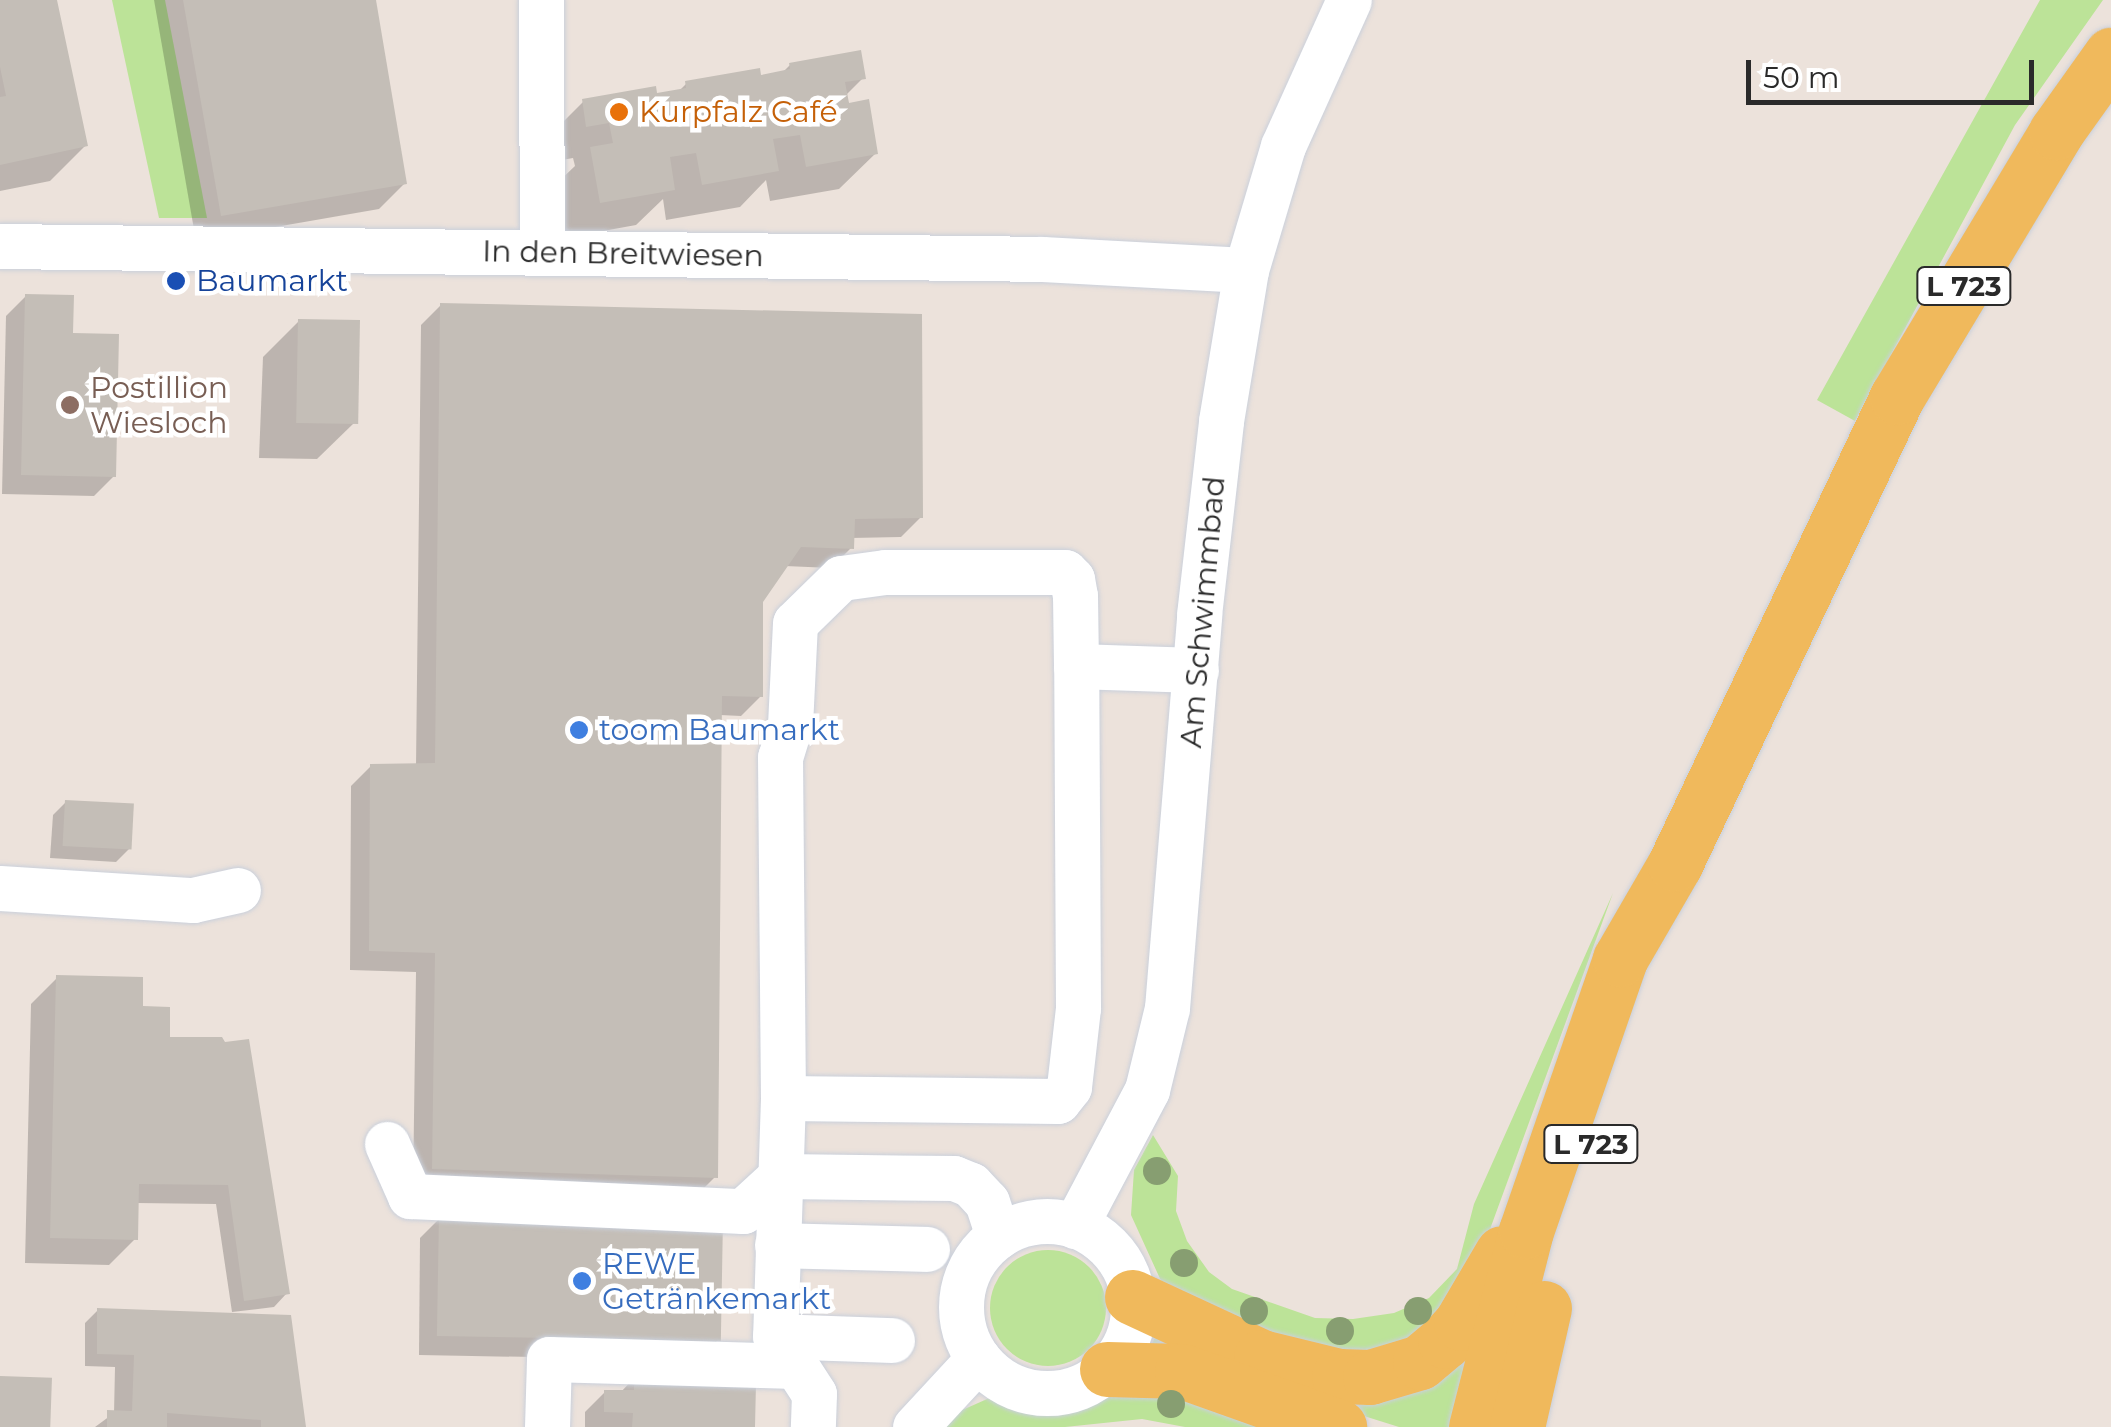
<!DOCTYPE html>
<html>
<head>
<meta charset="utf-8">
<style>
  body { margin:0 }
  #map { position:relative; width:2111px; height:1427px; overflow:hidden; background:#ece2db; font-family:Montserrat,sans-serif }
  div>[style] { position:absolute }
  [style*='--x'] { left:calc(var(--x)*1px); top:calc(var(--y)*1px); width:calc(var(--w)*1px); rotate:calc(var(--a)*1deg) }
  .green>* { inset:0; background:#bce398 }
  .round { border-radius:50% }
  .shadow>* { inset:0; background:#0003 }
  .building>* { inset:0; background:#c4beb7; transform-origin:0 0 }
  .roads { filter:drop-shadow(0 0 2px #cad0db) drop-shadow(0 0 2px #cad0db) }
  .minor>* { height:45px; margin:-22.5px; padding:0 22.5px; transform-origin:22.5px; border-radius:22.5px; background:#fff }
  .minor>.ring { margin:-22.5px; padding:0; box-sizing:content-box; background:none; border:45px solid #fff; border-radius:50% }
  .major>* { height:55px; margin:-27.5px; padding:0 27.5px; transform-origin:27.5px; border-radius:27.5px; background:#f0b95c }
  .trees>* { width:28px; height:28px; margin:-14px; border-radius:50%; background:#879e71 }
  .dots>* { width:28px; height:28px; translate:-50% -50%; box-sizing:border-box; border:5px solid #fff; border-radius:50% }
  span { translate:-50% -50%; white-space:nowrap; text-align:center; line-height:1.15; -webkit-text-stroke:9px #fff; paint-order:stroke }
  .shield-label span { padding:2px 8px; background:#fff; border:2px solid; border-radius:8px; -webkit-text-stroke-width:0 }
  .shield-label { font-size:28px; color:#2a2a2a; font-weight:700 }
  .food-label { font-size:30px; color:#c56008 }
  .left { translate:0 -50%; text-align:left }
  .street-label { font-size:30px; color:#2a2a2a }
  .transit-label { font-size:30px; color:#164399 }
  .education-label { font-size:30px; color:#785e54 }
  .shop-label { font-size:30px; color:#366cbe }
  .scale { position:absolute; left:1746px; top:60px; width:288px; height:45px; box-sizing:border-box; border:5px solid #2a2a2a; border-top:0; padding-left:12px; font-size:30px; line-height:35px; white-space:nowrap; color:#2a2a2a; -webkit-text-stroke:8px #fff; paint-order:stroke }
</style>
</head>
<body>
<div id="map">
  <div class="green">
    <i style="clip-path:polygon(112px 0,165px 0,207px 218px,159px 218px)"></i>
    <i style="clip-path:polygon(2040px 0,2103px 0,2015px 125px,1855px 421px,1817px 400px)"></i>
    <i style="clip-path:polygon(1613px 893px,1474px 1273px,1407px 1343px,1360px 1352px,1303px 1350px,1167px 1294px,1131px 1215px,1134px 1170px,1153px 1135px,1178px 1176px,1176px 1211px,1187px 1241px,1209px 1272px,1232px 1289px,1315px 1318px,1353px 1319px,1394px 1313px,1429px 1298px,1457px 1269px,1474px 1204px)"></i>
    <i class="round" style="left:990px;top:1250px;width:116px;height:116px"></i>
    <i style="clip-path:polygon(1162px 1321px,1306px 1381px,1468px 1341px,1457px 1427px,1399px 1427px,1150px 1349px)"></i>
    <i style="clip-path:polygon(1135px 1380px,1298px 1427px,1185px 1427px,1142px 1419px,1065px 1427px,946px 1427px,960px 1411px,1003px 1392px,1046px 1406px)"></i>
  </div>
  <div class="shadow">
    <i style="clip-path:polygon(0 0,55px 0,86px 145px,50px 181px,0 191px)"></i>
    <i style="clip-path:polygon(154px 0,373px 0,405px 183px,379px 209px,196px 241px)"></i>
    <i style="clip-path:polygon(790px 65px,863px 78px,845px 96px,876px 153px,839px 189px,770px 201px,766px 180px,740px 207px,666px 220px,663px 199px,636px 225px,565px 238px,555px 185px,575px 166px,573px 158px,551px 162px,547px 138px,583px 102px,655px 96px,678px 92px,686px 84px,782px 73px)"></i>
    <i style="clip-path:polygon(26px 296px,71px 336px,114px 476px,94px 496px,2px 494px,6px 316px)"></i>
    <i style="clip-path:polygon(441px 305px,921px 517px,901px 537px,851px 538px,851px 548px,831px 568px,785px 566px,761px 601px,761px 696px,741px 716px,720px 715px,715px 1177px,695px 1197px,413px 1188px,416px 972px,350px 970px,351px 786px,371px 766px,416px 766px,421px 325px)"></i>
    <i style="clip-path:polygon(299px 321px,354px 423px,317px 459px,259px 458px,263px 357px)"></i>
    <i style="clip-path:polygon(66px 802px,129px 849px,116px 862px,50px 858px,53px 815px)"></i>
    <i style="clip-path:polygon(57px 978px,140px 1013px,168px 1039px,287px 1293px,274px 1307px,232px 1312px,216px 1204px,136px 1203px,135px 1239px,109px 1265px,25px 1263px,31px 1004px)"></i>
    <i style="clip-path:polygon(440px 1218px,718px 1340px,698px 1360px,419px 1355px,420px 1238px)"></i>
    <i style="clip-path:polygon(98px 1310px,304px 1427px,95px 1427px,114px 1413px,115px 1367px,85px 1366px,85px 1323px)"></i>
    <i style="clip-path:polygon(634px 1378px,752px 1427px,585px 1427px,585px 1412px,605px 1392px,620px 1393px)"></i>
  </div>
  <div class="building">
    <i style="clip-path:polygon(0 0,57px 0,88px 146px,0 165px,0 97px,6px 96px,0 67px)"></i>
    <i style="clip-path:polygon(183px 0,376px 0,407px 184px,221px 216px)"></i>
    <i style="clip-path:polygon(861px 50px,866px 79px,845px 82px,849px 103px,869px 99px,878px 154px,806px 167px,800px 135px,773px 139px,779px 171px,702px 185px,696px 153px,670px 157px,675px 190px,600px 203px,590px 147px,613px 143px,609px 123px,586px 127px,582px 99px,656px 86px,657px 93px,686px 88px,685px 81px,760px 68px,761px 75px,790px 69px,789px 63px)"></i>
    <i style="clip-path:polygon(25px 294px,74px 295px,73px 333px,119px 334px,116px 477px,21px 475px)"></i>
    <i style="clip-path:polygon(440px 303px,922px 314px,923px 518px,855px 519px,854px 549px,801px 547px,763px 602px,763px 697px,722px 696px,718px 1178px,432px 1169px,435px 953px,369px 951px,370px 764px,435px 763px)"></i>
    <i style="left:298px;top:319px;width:62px;height:104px;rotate:1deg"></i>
    <i style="left:65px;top:800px;width:69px;height:46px;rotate:3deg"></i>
    <i style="clip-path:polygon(56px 975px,143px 977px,143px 1006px,170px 1007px,170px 1037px,222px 1037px,225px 1042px,249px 1039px,290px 1294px,244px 1301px,228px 1185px,139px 1184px,138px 1240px,50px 1238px)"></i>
    <i style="left:439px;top:1215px;width:284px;height:121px;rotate:1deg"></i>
    <i style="clip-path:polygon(97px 1308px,291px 1315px,306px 1427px,261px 1427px,261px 1420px,167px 1413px,167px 1427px,107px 1427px,107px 1410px,132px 1411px,134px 1355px,97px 1354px)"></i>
    <i style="left:0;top:1376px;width:52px;height:51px;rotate:2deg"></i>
    <i style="clip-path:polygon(634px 1376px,756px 1383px,755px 1427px,632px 1427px,633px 1413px,604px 1412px,604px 1390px,634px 1390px)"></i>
  </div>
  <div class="roads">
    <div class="minor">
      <i style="--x:541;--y:0;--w:253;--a:89.8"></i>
      <i style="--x:0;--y:246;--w:1042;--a:0.71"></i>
      <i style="--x:1042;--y:259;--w:204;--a:3.1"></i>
      <i style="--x:1076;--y:666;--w:120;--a:1.9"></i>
      <i style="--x:0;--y:888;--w:193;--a:3.6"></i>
      <i style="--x:193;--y:900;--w:46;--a:-12.5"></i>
      <i style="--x:783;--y:1098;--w:275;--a:0.6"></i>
      <i style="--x:1058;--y:1101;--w:18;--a:-52"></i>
      <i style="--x:1069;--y:1087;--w:80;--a:-83.5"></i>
      <i style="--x:1078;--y:1008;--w:342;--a:-90.3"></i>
      <i style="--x:1076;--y:666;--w:70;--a:-90.8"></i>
      <i style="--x:1075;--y:596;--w:17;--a:-100"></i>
      <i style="--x:1072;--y:579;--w:10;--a:-135"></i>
      <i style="--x:1065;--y:572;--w:180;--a:180"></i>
      <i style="--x:885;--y:572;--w:44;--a:172.2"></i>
      <i style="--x:841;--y:578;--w:64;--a:135.6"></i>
      <i style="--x:795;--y:623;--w:102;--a:92.8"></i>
      <i style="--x:790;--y:725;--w:34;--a:107"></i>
      <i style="--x:780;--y:757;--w:341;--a:89.5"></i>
      <i style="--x:783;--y:1098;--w:238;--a:91.9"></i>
      <i style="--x:775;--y:1336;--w:117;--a:2"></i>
      <i style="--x:387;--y:1144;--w:57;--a:66.1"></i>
      <i style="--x:410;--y:1196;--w:333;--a:2.6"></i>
      <i style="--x:743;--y:1211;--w:52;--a:-42.6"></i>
      <i style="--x:781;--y:1176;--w:173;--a:0.7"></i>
      <i style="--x:954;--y:1178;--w:18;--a:22"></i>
      <i style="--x:971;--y:1185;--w:23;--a:47"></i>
      <i style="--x:987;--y:1202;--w:36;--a:72"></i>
      <i class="ring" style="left:961px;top:1221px;width:127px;height:127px"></i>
      <i style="--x:1075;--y:1226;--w:154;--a:-62.1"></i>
      <i style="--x:1147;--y:1090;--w:84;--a:-76.3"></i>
      <i style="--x:1167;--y:1008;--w:394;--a:-85.3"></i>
      <i style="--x:1199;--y:615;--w:195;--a:-83.5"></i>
      <i style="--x:1221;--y:421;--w:153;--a:-80.6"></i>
      <i style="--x:1246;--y:270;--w:129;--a:-73.4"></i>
      <i style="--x:1283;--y:146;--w:160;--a:-65.7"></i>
      <i style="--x:777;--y:1245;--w:150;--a:1.5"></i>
      <i style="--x:547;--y:1427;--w:68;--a:-88.3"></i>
      <i style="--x:549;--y:1359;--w:247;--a:1.6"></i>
      <i style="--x:796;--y:1366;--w:33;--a:57"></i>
      <i style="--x:814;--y:1394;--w:33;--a:92"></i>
      <i style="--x:915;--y:1427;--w:93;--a:-47.2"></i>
    </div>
    <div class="major">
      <i style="--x:1132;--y:1297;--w:142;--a:24.9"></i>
      <i style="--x:1261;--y:1357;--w:80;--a:13.7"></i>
      <i style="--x:1339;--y:1376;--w:31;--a:2"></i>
      <i style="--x:1370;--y:1377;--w:52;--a:-16.7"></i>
      <i style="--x:1420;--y:1362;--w:33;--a:-40"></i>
      <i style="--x:1445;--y:1341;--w:24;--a:-48"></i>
      <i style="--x:1461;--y:1323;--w:81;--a:-59.6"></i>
      <i style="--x:1107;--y:1369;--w:75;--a:1.5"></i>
      <i style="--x:1182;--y:1371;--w:167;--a:19.6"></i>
      <i style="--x:1476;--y:1427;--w:202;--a:-75.7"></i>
      <i style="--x:1526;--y:1231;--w:288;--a:-70.9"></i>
      <i style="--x:1620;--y:959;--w:110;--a:-59.9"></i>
      <i style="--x:1675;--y:864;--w:517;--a:-64.57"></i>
      <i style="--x:1897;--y:397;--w:309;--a:-59"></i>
      <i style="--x:2056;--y:132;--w:95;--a:-54.5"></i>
      <i style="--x:1517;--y:1427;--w:122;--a:-77.2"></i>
    </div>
  </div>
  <div class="trees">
    <i style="left:1157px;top:1171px"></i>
    <i style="left:1184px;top:1263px"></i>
    <i style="left:1254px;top:1311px"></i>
    <i style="left:1418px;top:1311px"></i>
    <i style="left:1340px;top:1331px"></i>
    <i style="left:1171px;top:1404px"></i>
  </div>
  <div class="dots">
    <i style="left:619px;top:112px;background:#e8710a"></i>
    <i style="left:176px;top:281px;background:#1a4fb4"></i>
    <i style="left:70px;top:405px;background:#8d6e63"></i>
    <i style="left:579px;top:730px;background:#3f7fe0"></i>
    <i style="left:582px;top:1281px;background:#3f7fe0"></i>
  </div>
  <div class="shield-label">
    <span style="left:1964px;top:286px">L 723</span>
    <span style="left:1591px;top:1144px">L 723</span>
  </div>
  <div class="food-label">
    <span class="left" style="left:639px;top:112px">Kurpfalz Café</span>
  </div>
  <div class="street-label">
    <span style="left:623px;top:254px;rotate:1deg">In den Breitwiesen</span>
    <span style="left:1203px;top:612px;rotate:-85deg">Am Schwimmbad</span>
  </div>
  <div class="transit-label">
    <span class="left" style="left:196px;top:281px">Baumarkt</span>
  </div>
  <div class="education-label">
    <span class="left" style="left:90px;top:405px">Postillion<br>Wiesloch</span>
  </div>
  <div class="shop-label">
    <span class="left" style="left:599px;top:730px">toom Baumarkt</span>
    <span class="left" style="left:602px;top:1281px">REWE<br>Getränkemarkt</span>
  </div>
  <div class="scale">50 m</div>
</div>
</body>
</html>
